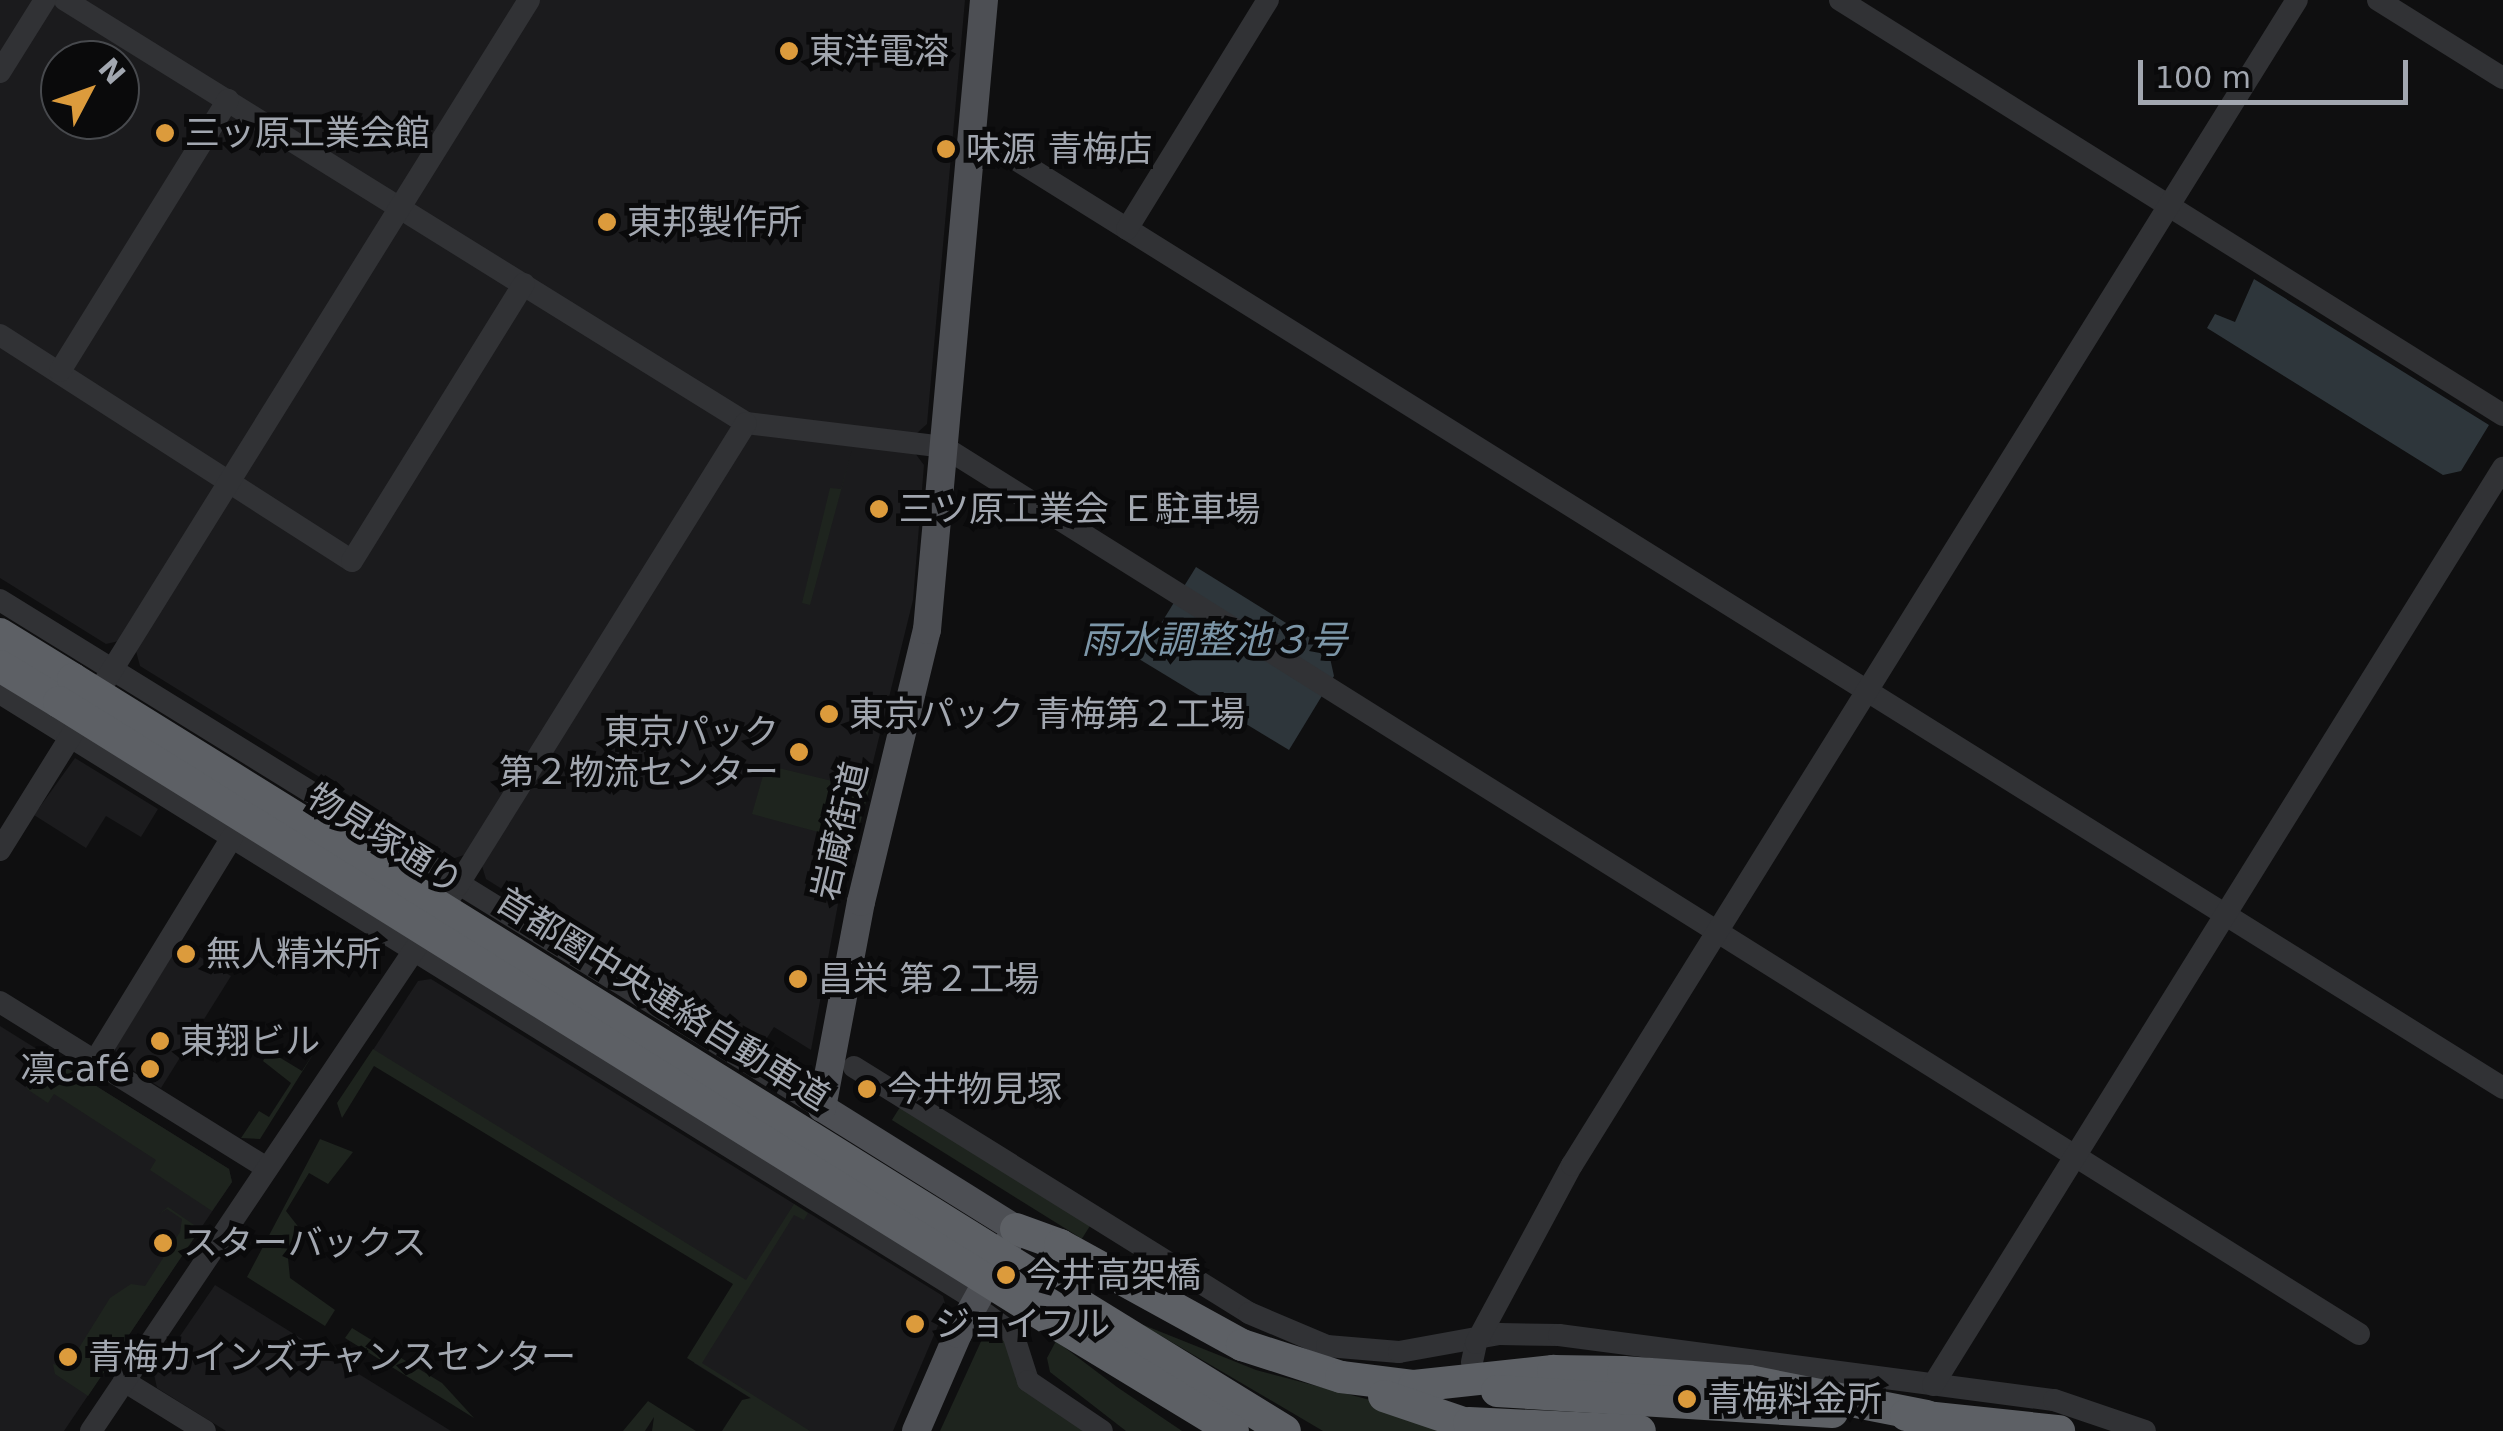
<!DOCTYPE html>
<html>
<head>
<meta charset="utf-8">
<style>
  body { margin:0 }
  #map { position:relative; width:2503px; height:1431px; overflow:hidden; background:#0f0f10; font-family:"DejaVu Sans","Noto Sans JP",sans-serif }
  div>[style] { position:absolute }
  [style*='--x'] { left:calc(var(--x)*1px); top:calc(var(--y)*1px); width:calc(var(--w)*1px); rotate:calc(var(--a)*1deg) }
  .built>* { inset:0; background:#1b1b1d }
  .green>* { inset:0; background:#1e241e; transform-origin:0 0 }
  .water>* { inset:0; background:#2e363b }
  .minor>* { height:22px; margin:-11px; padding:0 11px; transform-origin:11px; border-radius:11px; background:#313235 }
  .major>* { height:28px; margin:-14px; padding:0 14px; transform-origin:14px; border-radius:14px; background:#4d4f54 }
  .highway>* { height:32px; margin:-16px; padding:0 16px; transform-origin:16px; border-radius:16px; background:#5d6065 }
  .highway-bridge>* { height:32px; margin:-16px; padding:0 16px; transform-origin:16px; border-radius:16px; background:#5d6065 }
  .dots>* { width:28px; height:28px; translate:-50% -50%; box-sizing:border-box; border:5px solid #0a0a0b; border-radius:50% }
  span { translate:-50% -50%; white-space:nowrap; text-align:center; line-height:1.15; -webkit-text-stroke:10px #0a0a0b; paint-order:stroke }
  .poi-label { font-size:35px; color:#a2a7b0 }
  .left { translate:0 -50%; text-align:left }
  .right { translate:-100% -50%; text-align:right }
  .street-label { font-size:35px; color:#a2a7b0 }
  .water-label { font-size:38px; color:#7c96a8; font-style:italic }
  .north { position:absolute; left:40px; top:40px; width:100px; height:100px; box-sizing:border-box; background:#0a0a0b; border:2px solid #47494d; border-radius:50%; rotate:49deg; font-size:28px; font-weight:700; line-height:40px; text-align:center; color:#a2a7b0 }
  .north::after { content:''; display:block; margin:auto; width:35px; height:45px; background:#dc9b3c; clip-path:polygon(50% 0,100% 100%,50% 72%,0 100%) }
  .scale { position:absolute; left:2138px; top:60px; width:270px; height:45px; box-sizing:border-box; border:5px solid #a2a7b0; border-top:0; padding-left:12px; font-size:30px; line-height:35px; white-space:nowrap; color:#a2a7b0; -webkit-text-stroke:8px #0a0a0b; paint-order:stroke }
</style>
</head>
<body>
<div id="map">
  <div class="built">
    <i style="clip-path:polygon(evenodd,0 0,965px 0,927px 424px,917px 433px,915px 453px,924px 465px,913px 600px,838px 904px,811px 1050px,774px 1027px,759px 1050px,486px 879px,482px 866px,464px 855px,452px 859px,140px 666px,136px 651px,119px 641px,106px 644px,0 578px,0 0,60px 60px,120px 60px,120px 120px,60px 120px,60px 60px)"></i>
    <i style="clip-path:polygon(75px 758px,158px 809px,141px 837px,106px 816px,86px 848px,34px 815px)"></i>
    <i style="clip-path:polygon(179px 944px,231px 976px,161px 1088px,118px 1061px,115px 1048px)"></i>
    <i style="clip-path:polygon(431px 979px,943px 1296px,946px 1307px,893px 1431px,732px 1431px,752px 1399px,694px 1363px,746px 1281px,373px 1050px,418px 981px)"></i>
    <i style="clip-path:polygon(0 1026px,229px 1169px,232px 1182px,64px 1431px,0 1431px)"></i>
    <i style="clip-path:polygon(215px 1285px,451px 1431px,226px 1431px,157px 1388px,154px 1374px)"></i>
  </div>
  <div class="green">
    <i style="clip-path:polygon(853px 446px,810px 605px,802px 603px,830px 488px,841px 489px)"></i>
    <i style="clip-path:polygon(766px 765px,857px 787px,861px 775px,872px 779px,855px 842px,752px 814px)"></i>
    <i style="clip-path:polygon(319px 1045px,260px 1139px,241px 1138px,259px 1111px,269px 1117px,291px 1083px,263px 1061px,269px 1051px,302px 1071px)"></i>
    <i style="clip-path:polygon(373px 1049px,746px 1280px,794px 1204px,808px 1213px,804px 1220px,794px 1215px,702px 1363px,810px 1431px,722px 1431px,742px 1400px,751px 1398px,687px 1358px,733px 1284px,374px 1066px,342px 1118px,337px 1103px)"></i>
    <i style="clip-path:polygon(48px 1056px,229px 1169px,232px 1182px,212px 1211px,150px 1170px,156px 1160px,82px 1112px,54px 1094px,48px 1103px,27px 1089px)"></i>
    <i style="left:902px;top:1104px;width:224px;height:19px;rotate:32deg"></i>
    <i style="clip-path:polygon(320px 1139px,353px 1152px,328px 1184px,309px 1173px,286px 1211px,300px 1229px,288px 1258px,290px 1278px,335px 1310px,325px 1326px,247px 1277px)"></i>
    <i style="clip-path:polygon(168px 1207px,200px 1229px,88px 1396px,55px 1374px,53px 1364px,67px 1367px,110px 1298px,131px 1284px,145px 1286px,180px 1232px,182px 1219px,167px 1209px,159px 1214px)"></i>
    <i style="clip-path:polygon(989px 1324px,1008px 1340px,1016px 1380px,1089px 1431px,940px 1431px)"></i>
    <i style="clip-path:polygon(1141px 1324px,1256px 1370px,1374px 1401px,1446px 1431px,1323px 1431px)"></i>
    <i style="clip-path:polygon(352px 1328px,442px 1383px,474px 1418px,345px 1338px)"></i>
    <i style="clip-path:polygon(1056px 1341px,1117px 1387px,1182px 1431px,1126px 1431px,1050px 1372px,1047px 1358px)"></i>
    <i style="clip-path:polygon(648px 1401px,659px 1408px,696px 1431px,652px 1431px,654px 1417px,645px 1431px,623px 1431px)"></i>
  </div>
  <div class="water">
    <i style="clip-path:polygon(2254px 279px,2489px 425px,2461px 471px,2443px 475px,2207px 328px,2215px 314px,2235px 322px)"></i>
    <i style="clip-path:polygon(1196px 567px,1328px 649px,1334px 676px,1289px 750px,1139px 659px)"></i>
  </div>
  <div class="minor">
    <i style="--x:65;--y:0;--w:802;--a:31.85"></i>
    <i style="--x:746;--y:423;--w:199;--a:6.9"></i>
    <i style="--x:944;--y:447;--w:1670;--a:32.08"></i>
    <i style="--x:1840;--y:0;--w:782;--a:32.04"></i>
    <i style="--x:2378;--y:0;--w:147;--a:32"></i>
    <i style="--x:0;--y:72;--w:85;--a:-58"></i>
    <i style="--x:972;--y:132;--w:1805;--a:31.98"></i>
    <i style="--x:1127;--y:229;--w:269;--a:-58.4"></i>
    <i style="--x:0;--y:335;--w:418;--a:32.7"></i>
    <i style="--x:352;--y:561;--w:326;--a:-58.2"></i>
    <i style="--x:60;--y:371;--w:319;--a:-58.2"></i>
    <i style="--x:0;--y:600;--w:966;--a:31.72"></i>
    <i style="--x:0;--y:693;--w:1149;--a:31.88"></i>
    <i style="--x:0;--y:850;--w:1001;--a:-58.1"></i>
    <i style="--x:0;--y:1002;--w:314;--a:31.9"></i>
    <i style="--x:95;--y:1061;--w:263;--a:-58.5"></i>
    <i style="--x:854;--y:1067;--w:465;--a:31.9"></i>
    <i style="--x:1249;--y:1313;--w:85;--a:22.9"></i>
    <i style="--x:1327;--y:1346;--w:72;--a:4.8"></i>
    <i style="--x:1399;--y:1352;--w:102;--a:-10.2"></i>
    <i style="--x:1499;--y:1334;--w:60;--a:1"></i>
    <i style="--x:1559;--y:1335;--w:499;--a:7.5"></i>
    <i style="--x:2054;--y:1400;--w:96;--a:18.8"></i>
    <i style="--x:973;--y:1305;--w:49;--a:35.9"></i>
    <i style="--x:1013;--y:1334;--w:49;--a:72.3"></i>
    <i style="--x:1028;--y:1381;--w:89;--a:34"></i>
    <i style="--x:1472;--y:1362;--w:19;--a:-78"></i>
    <i style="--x:1476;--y:1343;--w:202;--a:-61.7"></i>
    <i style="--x:1572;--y:1165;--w:1372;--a:-58.11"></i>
    <i style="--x:124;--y:1381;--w:95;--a:31.7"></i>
    <i style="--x:1933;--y:1385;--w:1080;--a:-58.14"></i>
    <i style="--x:91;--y:1431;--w:658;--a:-56.09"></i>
    <i style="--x:458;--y:885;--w:544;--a:-58.06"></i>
  </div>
  <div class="major">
    <i style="--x:916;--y:1431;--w:106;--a:-66.6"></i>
    <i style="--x:958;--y:1334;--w:120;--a:-61.1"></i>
    <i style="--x:1016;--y:1229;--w:229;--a:-148"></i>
    <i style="--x:822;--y:1108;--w:210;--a:-79.3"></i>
    <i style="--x:861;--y:902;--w:280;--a:-76.4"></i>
    <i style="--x:927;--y:630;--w:633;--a:-84.83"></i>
  </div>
  <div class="highway">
    <i style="--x:0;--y:634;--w:86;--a:31.7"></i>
    <i style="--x:0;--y:666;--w:69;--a:31.4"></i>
    <i style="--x:1016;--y:1229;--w:47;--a:20"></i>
    <i style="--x:1060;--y:1245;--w:208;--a:28.8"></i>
    <i style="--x:1242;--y:1345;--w:104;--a:17.9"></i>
    <i style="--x:1341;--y:1377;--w:74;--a:7"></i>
    <i style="--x:1414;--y:1386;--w:140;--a:-6.2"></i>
    <i style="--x:1553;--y:1371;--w:70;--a:0.8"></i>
    <i style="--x:1623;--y:1372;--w:126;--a:4.1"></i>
    <i style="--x:1749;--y:1381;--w:181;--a:11.1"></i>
    <i style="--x:1077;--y:1303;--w:244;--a:31.6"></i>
    <i style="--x:1062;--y:1327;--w:200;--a:31.3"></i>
    <i style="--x:1497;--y:1391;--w:336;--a:3.6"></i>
    <i style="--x:1384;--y:1396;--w:109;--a:18.8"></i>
    <i style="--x:1906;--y:1415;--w:154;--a:6"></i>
    <i style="--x:1469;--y:1423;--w:171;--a:2.7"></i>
  </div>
  <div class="highway-bridge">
    <i style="--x:73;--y:679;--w:1182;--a:31.86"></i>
    <i style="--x:59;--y:702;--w:1182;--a:31.93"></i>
  </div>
  <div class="dots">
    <i style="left:789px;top:51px;background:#dc9b3c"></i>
    <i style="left:165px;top:133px;background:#dc9b3c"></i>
    <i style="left:946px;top:149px;background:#dc9b3c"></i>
    <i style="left:607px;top:222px;background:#dc9b3c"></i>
    <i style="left:879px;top:509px;background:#dc9b3c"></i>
    <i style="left:829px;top:714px;background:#dc9b3c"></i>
    <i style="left:799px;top:752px;background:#dc9b3c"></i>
    <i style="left:186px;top:954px;background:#dc9b3c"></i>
    <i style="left:798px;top:979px;background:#dc9b3c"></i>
    <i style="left:160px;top:1041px;background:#dc9b3c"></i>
    <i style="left:150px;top:1069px;background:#dc9b3c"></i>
    <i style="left:867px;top:1089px;background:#dc9b3c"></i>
    <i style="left:163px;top:1243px;background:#dc9b3c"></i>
    <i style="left:1006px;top:1275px;background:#dc9b3c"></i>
    <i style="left:915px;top:1324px;background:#dc9b3c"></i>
    <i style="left:68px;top:1357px;background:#dc9b3c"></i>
    <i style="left:1687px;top:1399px;background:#dc9b3c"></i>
  </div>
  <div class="poi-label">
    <span class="left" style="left:809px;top:51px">東洋電溶</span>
    <span class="left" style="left:185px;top:133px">三ッ原工業会館</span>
    <span class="left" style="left:966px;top:149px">味源 青梅店</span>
    <span class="left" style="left:627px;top:222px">東邦製作所</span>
    <span class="left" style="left:899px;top:509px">三ツ原工業会 Ｅ駐車場</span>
    <span class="left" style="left:849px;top:714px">東京パック 青梅第２工場</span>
    <span class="right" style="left:779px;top:752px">東京パック<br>第２物流センター</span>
    <span class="left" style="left:206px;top:954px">無人精米所</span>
    <span class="left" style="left:818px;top:979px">昌栄 第２工場</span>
    <span class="left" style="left:180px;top:1041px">東翔ビル</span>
    <span class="right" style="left:130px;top:1069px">凛café</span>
    <span class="left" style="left:887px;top:1089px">今井物見塚</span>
    <span class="left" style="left:183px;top:1243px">スターバックス</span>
    <span class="left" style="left:1026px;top:1275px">今井高架橋</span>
    <span class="left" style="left:935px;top:1324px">ジョイフル</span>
    <span class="left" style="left:88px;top:1357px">青梅カインズチャンスセンター</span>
    <span class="left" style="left:1707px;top:1399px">青梅料金所</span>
  </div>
  <div class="street-label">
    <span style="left:840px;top:831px;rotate:-77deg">岩蔵街道</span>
    <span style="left:385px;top:839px;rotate:32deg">物見塚通り</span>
    <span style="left:663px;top:999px;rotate:32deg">首都圏中央連絡自動車道</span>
  </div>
  <div class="water-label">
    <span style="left:1214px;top:641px">雨水調整池３号</span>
  </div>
  <div class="north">N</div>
  <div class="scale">100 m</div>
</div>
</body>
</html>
